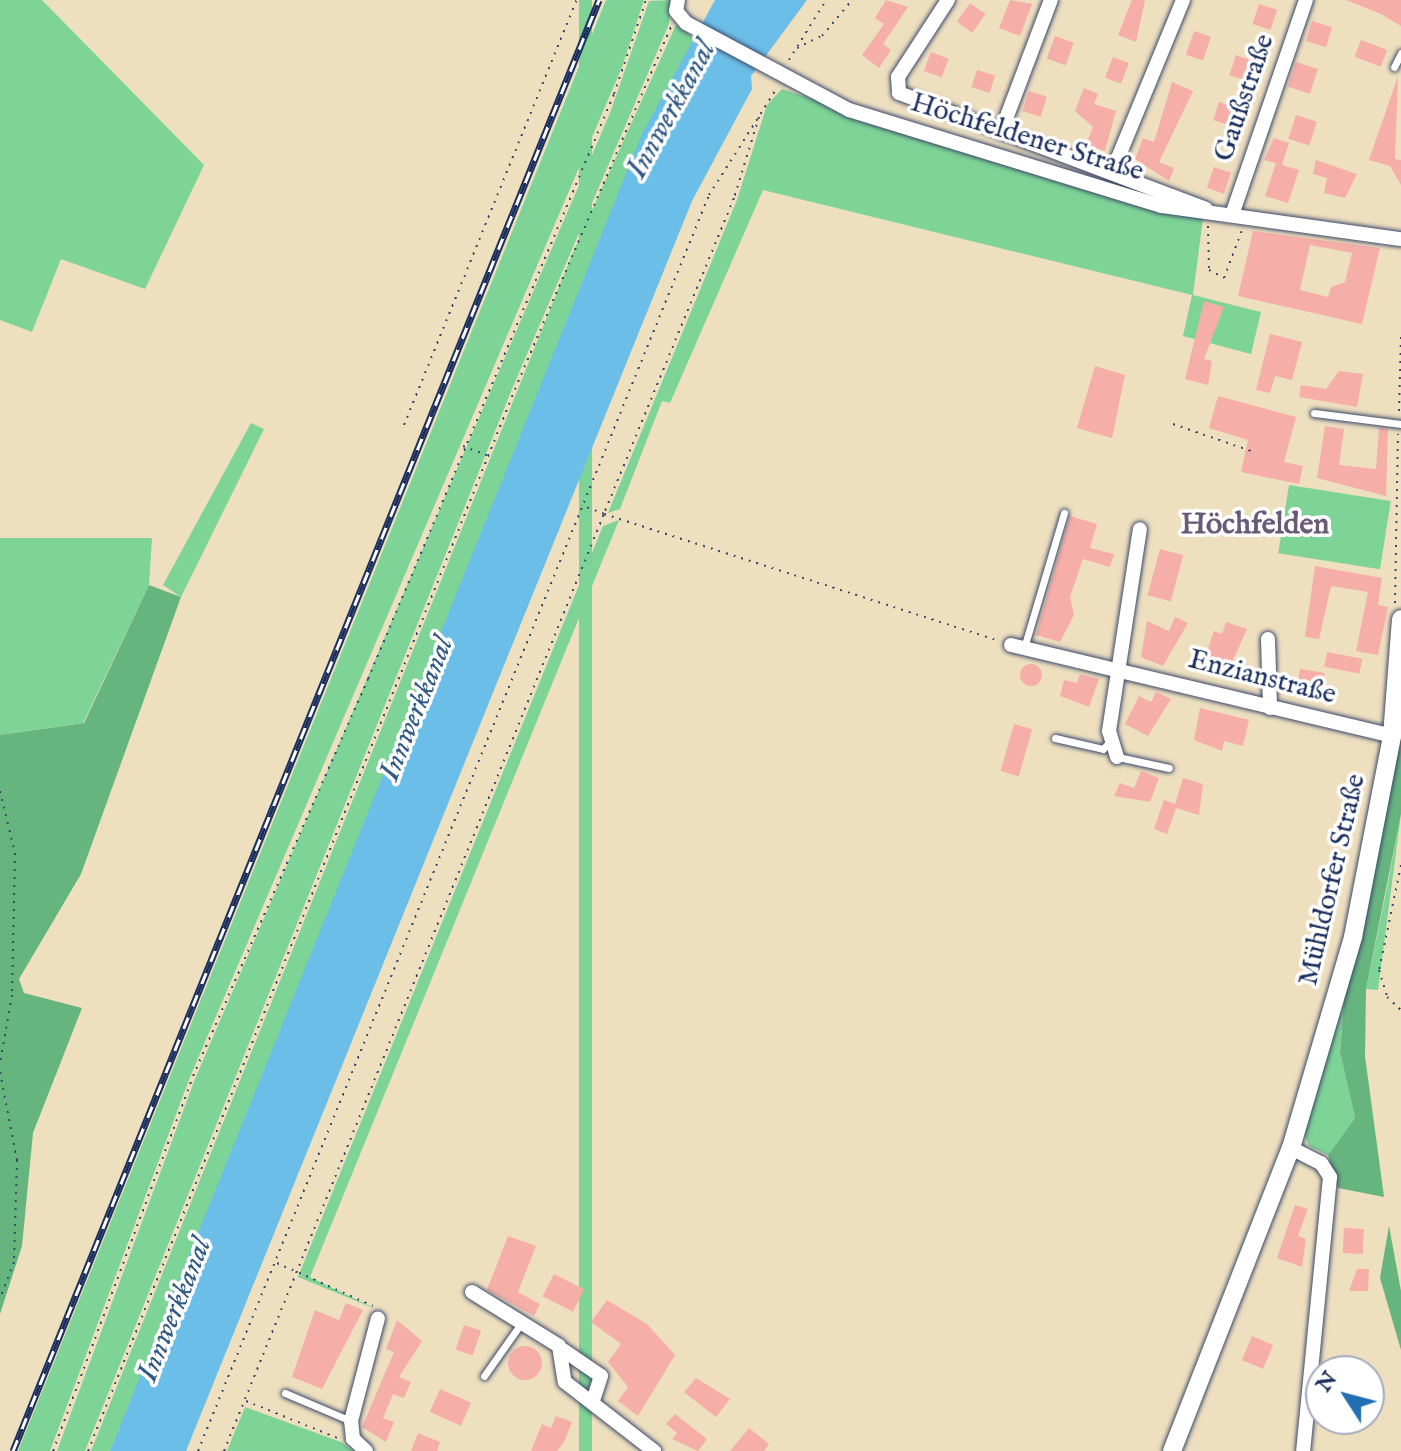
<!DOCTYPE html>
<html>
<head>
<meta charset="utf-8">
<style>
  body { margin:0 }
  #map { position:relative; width:1401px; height:1451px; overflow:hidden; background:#eedfbf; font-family:"IM FELL English",serif }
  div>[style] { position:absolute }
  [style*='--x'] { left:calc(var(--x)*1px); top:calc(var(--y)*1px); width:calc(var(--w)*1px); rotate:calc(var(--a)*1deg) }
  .green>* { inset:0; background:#7ed396; transform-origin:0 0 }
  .forest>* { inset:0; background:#66b57f }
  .water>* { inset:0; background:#6bbee7 }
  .building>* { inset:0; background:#f6aea9; transform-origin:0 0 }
  .round { border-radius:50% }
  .path>* { height:2px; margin-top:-1px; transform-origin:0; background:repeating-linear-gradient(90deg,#3b496d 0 2px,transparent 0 8px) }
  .roads { filter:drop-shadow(0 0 2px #3b496d) drop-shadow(0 0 2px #3b496d) }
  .service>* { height:7px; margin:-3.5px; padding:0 3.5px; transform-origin:3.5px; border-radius:3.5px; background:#fff }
  .minor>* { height:14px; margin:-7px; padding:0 7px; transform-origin:7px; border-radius:7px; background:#fff }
  .tertiary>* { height:18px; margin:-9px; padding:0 9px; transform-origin:9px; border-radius:9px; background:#fff }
  .rail>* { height:7px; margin-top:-3.5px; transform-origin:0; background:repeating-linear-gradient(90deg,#fff 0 12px,#1b2f5e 0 24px); box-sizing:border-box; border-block:2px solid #1b2f5e }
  span { translate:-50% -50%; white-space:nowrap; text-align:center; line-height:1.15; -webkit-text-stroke:7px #fff; paint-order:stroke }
  .street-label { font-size:28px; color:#1b2f5e }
  .water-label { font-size:30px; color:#335a87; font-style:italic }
  .neighbourhood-label { font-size:30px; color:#685b78; font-weight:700 }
  .north { position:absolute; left:1305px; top:1355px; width:80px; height:80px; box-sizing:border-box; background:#fff; border:2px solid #a4acbf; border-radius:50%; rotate:306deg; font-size:22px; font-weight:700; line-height:32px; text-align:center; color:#1b2f5e }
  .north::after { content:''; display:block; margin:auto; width:28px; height:36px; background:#1f6fb2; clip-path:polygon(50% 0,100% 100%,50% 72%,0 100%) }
</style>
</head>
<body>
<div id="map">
  <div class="green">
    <i style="clip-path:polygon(0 0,42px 0,204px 165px,145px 289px,61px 259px,32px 332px,0 320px)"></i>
    <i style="left:579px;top:0;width:13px;height:1534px"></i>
    <i style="clip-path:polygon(606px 0,644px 0,622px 67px,190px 1077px,50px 1451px,18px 1451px)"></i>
    <i style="clip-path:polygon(671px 0,669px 24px,512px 389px,85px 1451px,57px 1451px,195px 1079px,610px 113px,649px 1px)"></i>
    <i style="clip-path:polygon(676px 25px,695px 39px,110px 1451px,91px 1451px,574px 250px)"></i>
    <i style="clip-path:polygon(782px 89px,1152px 210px,1203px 218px,1193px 295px,1261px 312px,1251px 354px,1183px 336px,1192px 295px,763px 190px,670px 403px,662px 401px,620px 509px,608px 513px,737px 200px,767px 105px)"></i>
    <i style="clip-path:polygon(251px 423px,264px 429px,181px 597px,163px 585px)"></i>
    <i style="left:1289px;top:485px;width:103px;height:69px;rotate:9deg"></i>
    <i style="clip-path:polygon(619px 520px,310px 1277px,378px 1310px,298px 1277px,603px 526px)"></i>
    <i style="clip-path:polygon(0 538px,152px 538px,149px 585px,83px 723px,0 735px)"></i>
    <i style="clip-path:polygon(1401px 814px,1378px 990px,1366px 989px,1388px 883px)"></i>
    <i style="clip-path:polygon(1345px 989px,1340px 1052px,1355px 1118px,1328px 1155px,1309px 1146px,1303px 1132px)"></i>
    <i style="clip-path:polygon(245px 1407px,341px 1442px,353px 1451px,227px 1451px)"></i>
  </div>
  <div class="forest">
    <i style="clip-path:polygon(149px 585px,181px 597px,81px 874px,19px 979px,24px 993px,82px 1008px,33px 1133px,22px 1246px,0 1314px,0 735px,84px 723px)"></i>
    <i style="clip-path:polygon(1401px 725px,1401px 814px,1366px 989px,1365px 1056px,1384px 1197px,1338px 1188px,1328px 1155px,1355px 1118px,1340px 1052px,1345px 989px)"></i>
    <i style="clip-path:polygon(1389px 1226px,1401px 1291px,1401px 1350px,1380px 1278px)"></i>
  </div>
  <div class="water">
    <i style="clip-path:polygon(715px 0,807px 0,751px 76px,752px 89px,692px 201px,186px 1451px,110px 1451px,642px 134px)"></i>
  </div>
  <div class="building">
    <i style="clip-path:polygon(886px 0,908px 7px,883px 44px,891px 50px,879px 68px,862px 55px,884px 24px,875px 18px)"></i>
    <i style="clip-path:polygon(1010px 0,1032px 4px,1020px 36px,999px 28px)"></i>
    <i style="clip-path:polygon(1132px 0,1145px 0,1136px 42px,1118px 35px)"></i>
    <i style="clip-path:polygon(1346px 0,1401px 0,1401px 26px,1381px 14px)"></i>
    <i style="left:970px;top:3px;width:19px;height:23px;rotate:35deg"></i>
    <i style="left:1259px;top:4px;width:19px;height:21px;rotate:18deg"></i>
    <i style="left:1312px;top:21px;width:21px;height:21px;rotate:17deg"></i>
    <i style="left:1194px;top:31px;width:18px;height:25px;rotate:19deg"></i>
    <i style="left:1055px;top:36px;width:20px;height:24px;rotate:20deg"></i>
    <i style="left:1361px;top:40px;width:28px;height:18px;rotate:21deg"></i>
    <i style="left:931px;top:52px;width:19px;height:20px;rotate:21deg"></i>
    <i style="left:1236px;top:55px;width:20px;height:21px;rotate:18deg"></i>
    <i style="left:1113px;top:57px;width:17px;height:22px;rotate:21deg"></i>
    <i style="left:1296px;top:62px;width:23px;height:26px;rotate:18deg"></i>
    <i style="left:977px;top:70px;width:19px;height:18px;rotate:18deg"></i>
    <i style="clip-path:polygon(1398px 76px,1395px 159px,1401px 160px,1401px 185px,1390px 166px,1369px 160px)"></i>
    <i style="clip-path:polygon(1172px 82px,1193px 91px,1159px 162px,1174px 168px,1169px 181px,1135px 159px,1143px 138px,1154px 142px)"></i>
    <i style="clip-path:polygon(1084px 88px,1098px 94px,1094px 104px,1116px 111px,1105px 151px,1086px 145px,1093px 127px,1075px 111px)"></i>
    <i style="left:1029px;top:91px;width:19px;height:21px;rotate:18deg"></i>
    <i style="left:1219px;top:102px;width:21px;height:19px;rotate:17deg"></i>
    <i style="left:1296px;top:115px;width:22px;height:25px;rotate:18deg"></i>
    <i style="clip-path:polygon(1274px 138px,1289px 143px,1282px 165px,1299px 170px,1288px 203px,1265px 196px,1276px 163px,1264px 160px)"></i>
    <i style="clip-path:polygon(1316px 160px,1357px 174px,1345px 198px,1324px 193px,1327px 178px,1313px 174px)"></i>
    <i style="left:1214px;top:167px;width:18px;height:22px;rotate:19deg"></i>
    <i style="clip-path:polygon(evenodd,1253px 231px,1380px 248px,1362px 324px,1238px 296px,1253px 231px,1310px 245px,1352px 253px,1345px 282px,1331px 287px,1328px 297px,1300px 290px,1310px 245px)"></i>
    <i style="clip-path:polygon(1204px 301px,1224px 307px,1204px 359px,1212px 361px,1208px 385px,1185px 379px)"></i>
    <i style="clip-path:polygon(1270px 334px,1302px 342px,1292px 380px,1275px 376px,1270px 393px,1256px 390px)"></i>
    <i style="clip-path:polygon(1095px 366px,1125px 375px,1112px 438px,1077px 428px)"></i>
    <i style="clip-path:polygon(1339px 371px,1363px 374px,1357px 407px,1299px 397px,1301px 385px,1326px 389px)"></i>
    <i style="clip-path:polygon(1218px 396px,1296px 417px,1284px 462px,1303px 466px,1299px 484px,1241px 472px,1248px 440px,1209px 428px)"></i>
    <i style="clip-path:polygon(1325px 426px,1344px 429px,1339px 465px,1376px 469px,1379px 428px,1388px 429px,1386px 496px,1317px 478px)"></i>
    <i style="clip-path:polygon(1070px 516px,1097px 524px,1090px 548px,1114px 554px,1110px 567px,1083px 559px,1070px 597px,1074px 615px,1060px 642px,1036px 635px)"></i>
    <i style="left:1160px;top:549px;width:24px;height:48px;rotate:15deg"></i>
    <i style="clip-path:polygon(1315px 566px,1382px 578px,1378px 605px,1388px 607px,1378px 655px,1356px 651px,1368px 592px,1331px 586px,1319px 639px,1305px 637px)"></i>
    <i style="clip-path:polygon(1175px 617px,1188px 623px,1163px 666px,1141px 657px,1147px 621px,1169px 631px)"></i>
    <i style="clip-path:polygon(1226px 622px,1247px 629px,1228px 671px,1203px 663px,1214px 631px,1222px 634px)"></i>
    <i style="left:1327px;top:652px;width:36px;height:15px;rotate:11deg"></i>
    <i class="round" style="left:1020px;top:664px;width:22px;height:22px"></i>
    <i style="left:1300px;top:669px;width:25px;height:26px;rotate:9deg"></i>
    <i style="clip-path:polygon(1080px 674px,1099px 679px,1089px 707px,1060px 696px,1064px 680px,1077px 683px)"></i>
    <i style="clip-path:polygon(1156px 692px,1171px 699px,1148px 736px,1125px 724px,1139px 696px,1151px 702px)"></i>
    <i style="clip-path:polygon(1200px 708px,1249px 720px,1243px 746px,1224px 741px,1222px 751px,1194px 740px)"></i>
    <i style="left:1014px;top:724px;width:19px;height:49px;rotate:16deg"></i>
    <i style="clip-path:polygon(1141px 771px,1159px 778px,1150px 802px,1114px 796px,1120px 783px,1134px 788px)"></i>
    <i style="clip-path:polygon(1183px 778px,1203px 784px,1199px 815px,1176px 808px,1167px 834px,1154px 829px,1164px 800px,1175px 804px)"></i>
    <i style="clip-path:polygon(1295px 1205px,1308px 1209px,1298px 1236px,1306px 1239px,1302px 1267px,1277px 1258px)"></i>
    <i style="left:1344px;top:1228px;width:20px;height:25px;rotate:3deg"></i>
    <i style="clip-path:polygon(508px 1236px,536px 1246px,518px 1292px,540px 1304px,534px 1316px,487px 1290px)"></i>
    <i style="clip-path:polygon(1357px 1269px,1369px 1269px,1368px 1291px,1349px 1291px)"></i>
    <i style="left:554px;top:1274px;width:34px;height:25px;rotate:27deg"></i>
    <i style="clip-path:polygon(607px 1300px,647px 1324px,675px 1355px,638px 1416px,618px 1401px,628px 1387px,608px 1362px,621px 1344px,591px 1322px)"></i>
    <i style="clip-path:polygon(346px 1303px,363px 1310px,322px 1389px,292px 1377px,315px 1310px,339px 1320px)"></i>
    <i style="clip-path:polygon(397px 1320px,422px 1341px,399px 1377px,411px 1382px,404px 1398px,393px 1394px,383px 1418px,394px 1422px,386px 1442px,362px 1427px,394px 1352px,386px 1349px)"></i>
    <i style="left:464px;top:1325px;width:18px;height:26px;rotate:19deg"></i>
    <i style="left:1252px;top:1336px;width:23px;height:26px;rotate:23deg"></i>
    <i class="round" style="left:508px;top:1346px;width:34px;height:34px"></i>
    <i style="clip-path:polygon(696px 1378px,730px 1399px,716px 1417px,684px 1392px)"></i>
    <i style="left:440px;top:1389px;width:34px;height:25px;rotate:24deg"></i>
    <i style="clip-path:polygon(675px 1414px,707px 1439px,698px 1451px,672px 1439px,677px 1433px,666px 1424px)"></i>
    <i style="clip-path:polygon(556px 1416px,572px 1422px,564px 1442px,557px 1451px,531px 1451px,542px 1424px,551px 1428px)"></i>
    <i style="clip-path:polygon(749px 1428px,769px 1444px,764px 1451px,730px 1451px)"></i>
    <i style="clip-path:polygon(418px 1433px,440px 1442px,437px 1451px,411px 1451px)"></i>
  </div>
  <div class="path">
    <i style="--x:797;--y:48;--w:28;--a:-26"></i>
    <i style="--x:822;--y:36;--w:47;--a:-50.2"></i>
    <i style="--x:789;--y:60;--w:70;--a:-58.3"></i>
    <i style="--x:759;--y:117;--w:85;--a:107.2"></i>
    <i style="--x:734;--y:198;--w:342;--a:112.4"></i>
    <i style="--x:604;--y:514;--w:415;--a:17.8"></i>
    <i style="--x:1208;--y:226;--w:44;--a:88.7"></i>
    <i style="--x:1209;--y:270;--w:17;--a:28"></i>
    <i style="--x:1224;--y:278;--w:51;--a:-69.4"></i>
    <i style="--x:1399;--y:411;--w:78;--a:-88.5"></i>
    <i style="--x:1173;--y:424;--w:86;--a:19.1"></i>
    <i style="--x:404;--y:425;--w:459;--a:-67.9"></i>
    <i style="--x:463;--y:446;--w:26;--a:21"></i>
    <i style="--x:1395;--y:603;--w:169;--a:-89"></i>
    <i style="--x:0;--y:791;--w:64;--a:76.4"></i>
    <i style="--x:15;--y:853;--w:142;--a:91.2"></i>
    <i style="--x:12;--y:995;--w:69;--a:100"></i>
    <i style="--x:1401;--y:865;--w:107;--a:101.8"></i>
    <i style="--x:1379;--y:970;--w:28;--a:73"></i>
    <i style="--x:1387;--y:997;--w:19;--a:43"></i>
    <i style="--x:0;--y:1072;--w:90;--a:79.1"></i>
    <i style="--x:17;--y:1160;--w:102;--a:91.7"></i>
    <i style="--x:14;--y:1262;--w:40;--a:111"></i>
    <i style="--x:277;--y:1263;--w:105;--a:24.1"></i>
    <i style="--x:246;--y:1401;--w:101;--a:22"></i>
    <i style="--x:53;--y:1451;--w:400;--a:-69.5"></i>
    <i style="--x:193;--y:1076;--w:434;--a:-66.2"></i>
    <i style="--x:368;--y:679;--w:635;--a:-67.19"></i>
    <i style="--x:614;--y:94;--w:99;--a:-71.2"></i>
    <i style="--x:88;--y:1451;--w:1152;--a:-68.09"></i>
    <i style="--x:518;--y:382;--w:387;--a:-66.7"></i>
    <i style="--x:198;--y:1451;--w:1356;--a:-67.86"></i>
    <i style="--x:709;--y:195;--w:127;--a:-57.6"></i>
    <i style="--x:224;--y:1451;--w:1011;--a:-67.93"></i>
    <i style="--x:604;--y:514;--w:24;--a:-158"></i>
  </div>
  <div class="roads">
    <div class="service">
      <i style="--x:1394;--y:67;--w:16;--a:-63"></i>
      <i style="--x:1314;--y:413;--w:88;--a:7.2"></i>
      <i style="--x:1024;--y:648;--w:141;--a:-73.5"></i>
      <i style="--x:1055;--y:738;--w:49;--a:12.9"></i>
      <i style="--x:1103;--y:749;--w:9;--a:-49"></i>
      <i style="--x:1118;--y:757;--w:52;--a:12.2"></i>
      <i style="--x:484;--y:1376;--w:62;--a:-54.8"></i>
      <i style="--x:285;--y:1393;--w:72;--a:23"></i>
    </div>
    <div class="minor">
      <i style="--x:678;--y:0;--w:11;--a:100"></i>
      <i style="--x:676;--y:11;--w:16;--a:50"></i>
      <i style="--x:686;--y:23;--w:185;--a:28.1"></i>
      <i style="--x:849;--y:110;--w:327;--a:17.1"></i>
      <i style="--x:1162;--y:206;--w:241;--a:7.9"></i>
      <i style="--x:948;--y:0;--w:92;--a:123"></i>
      <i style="--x:898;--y:77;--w:16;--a:86"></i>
      <i style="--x:899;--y:93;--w:328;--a:20.7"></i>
      <i style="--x:1001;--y:132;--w:141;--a:-69.3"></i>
      <i style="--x:1113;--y:170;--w:184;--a:-67.6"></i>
      <i style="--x:1233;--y:212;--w:224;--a:-71"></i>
      <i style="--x:1268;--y:639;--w:69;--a:88.3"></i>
      <i style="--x:1011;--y:645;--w:392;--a:13.4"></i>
      <i style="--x:1117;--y:757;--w:27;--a:-107"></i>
      <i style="--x:1109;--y:731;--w:204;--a:-81.3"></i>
      <i style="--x:1291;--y:1148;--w:34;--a:27"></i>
      <i style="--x:1321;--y:1163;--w:17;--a:57"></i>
      <i style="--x:1330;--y:1177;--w:275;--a:95.6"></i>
      <i style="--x:472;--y:1292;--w:102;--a:31.8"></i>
      <i style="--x:559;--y:1346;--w:36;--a:81"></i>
      <i style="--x:565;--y:1382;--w:113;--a:37.8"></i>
      <i style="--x:563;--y:1350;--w:46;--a:34.4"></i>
      <i style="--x:601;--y:1376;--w:28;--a:108"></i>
      <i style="--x:366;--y:1451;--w:18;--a:-137"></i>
      <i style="--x:353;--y:1439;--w:18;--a:-96"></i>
      <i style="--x:351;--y:1421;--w:106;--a:-75.3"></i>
    </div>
    <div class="tertiary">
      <i style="--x:1172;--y:1451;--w:326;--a:-68.6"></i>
      <i style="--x:1291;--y:1148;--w:220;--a:-73.6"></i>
      <i style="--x:1353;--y:937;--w:205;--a:-79"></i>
      <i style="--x:1392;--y:736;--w:117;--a:-85.6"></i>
    </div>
  </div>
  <div class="rail">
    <i style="--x:13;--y:1451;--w:1565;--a:-68.01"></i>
  </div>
  <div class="street-label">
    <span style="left:1245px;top:98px;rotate:-71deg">Gaußstraße</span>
    <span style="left:1027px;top:138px;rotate:17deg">Höchfeldener Straße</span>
    <span style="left:1262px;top:678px;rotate:14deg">Enzianstraße</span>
    <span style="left:1333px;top:880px;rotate:-77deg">Mühldorfer Straße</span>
  </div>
  <div class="water-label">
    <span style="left:672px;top:110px;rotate:-61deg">Innwerkkanal</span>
    <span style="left:417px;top:709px;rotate:-68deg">Innwerkkanal</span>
    <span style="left:175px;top:1310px;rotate:-68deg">Innwerkkanal</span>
  </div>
  <div class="neighbourhood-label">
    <span style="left:1255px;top:525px">Höchfelden</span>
  </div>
  <div class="north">N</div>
</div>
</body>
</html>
